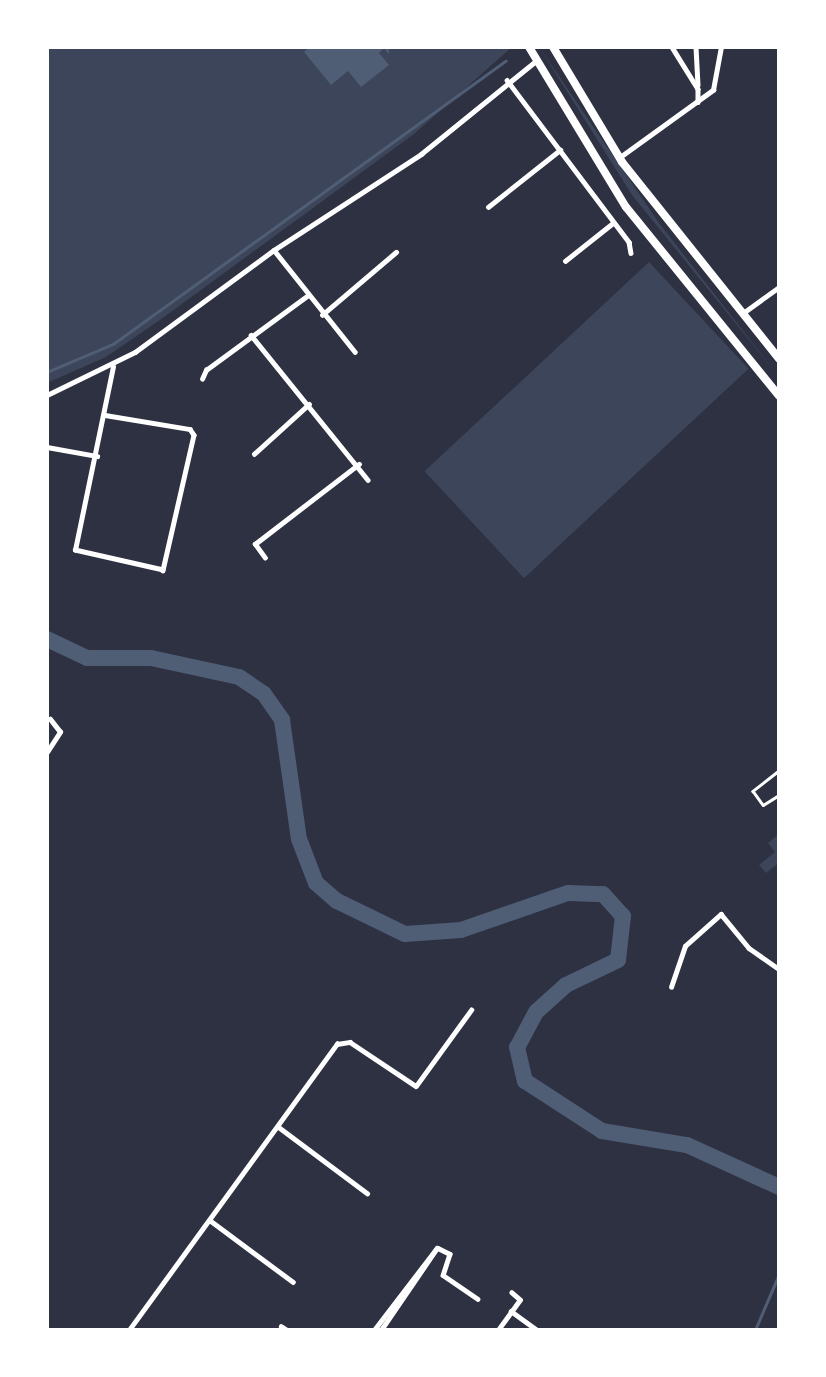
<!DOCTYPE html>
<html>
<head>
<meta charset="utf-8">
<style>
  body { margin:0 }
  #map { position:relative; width:826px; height:1377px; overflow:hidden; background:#2d3142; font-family:"DejaVu Sans",sans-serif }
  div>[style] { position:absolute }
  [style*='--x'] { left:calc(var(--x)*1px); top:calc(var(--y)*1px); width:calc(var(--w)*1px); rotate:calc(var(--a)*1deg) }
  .green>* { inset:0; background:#3c4559; transform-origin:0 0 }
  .water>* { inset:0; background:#4f5d75 }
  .stream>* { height:2.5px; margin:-1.25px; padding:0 1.25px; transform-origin:1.25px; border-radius:1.25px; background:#4f5d75 }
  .river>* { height:16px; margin:-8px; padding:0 8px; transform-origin:8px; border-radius:8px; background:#4f5d75 }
  .service>* { height:2.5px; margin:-1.25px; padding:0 1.25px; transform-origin:1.25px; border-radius:1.25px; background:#fff }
  .minor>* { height:4.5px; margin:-2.25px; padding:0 2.25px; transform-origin:2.25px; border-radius:2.25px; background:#fff }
  .trunk>* { height:8px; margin:-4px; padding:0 4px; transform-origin:4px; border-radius:4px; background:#fff }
  span { translate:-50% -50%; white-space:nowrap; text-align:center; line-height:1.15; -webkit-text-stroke:7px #fff; paint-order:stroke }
  .frame { position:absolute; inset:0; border:49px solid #fff; pointer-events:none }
</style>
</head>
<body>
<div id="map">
  <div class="green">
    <i style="clip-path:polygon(47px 47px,512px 47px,414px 134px,160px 320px,106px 357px,47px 383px)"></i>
    <i style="clip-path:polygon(539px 47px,659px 223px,779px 377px,632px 195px)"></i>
    <i style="left:649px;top:262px;width:146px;height:307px;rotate:47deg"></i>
    <i style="clip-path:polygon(779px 834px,779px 863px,766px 873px,759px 865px,775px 852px,768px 843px)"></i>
  </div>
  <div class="water">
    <i style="clip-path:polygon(310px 47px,389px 47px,389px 54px,384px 48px,379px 53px,389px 65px,361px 87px,348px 71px,331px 85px,304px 52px)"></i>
  </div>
  <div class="stream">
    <i style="--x:47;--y:372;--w:72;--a:-23"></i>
    <i style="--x:113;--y:344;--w:484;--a:-35.8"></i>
    <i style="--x:755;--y:1330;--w:61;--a:-66.8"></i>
  </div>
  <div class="river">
    <i style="--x:47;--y:639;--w:44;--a:25.4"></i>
    <i style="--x:87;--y:658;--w:64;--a:0"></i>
    <i style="--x:151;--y:658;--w:90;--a:12.2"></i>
    <i style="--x:239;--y:677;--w:30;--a:34"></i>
    <i style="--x:264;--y:694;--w:32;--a:55"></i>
    <i style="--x:282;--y:720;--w:120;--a:81.9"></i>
    <i style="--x:299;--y:839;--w:47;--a:68.9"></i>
    <i style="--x:316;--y:883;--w:28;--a:41"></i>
    <i style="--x:337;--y:901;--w:76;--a:25.9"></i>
    <i style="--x:405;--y:934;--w:56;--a:-4.1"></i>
    <i style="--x:461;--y:930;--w:113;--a:-19.1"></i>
    <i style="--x:568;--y:893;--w:35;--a:2"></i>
    <i style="--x:603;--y:894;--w:30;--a:48"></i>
    <i style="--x:623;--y:916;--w:44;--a:96.5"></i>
    <i style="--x:618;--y:960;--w:58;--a:154.3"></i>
    <i style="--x:566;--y:985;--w:40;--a:138"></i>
    <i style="--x:536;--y:1012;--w:40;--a:118"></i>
    <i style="--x:517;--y:1047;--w:35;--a:77"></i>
    <i style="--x:525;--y:1081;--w:92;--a:33"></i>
    <i style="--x:602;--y:1131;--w:86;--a:9.4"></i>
    <i style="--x:687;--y:1145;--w:101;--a:24.5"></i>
  </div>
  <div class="service">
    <i style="--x:779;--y:771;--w:33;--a:142"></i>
    <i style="--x:753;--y:791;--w:17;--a:54"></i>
    <i style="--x:763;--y:805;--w:19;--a:-32"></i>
  </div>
  <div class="minor">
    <i style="--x:672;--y:47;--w:49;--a:58.2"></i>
    <i style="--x:698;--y:89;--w:13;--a:90"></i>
    <i style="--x:696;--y:47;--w:38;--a:87"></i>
    <i style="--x:507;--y:80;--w:203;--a:53"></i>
    <i style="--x:629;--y:242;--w:11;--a:80"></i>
    <i style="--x:620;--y:157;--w:115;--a:-35.8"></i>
    <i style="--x:713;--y:90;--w:44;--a:-79.5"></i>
    <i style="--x:488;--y:207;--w:92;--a:-38.4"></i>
    <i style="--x:274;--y:250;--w:130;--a:51.5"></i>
    <i style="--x:565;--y:261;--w:61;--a:-38.4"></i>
    <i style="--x:743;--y:313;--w:44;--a:-35.8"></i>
    <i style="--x:322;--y:315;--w:97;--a:-40.4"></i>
    <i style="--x:251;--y:335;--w:186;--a:51.1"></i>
    <i style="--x:202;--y:379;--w:10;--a:-66"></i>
    <i style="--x:206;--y:370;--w:125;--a:-36.2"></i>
    <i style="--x:47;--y:395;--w:98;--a:-26"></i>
    <i style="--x:135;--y:352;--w:172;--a:-36.3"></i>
    <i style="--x:274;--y:250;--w:176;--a:-33.1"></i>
    <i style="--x:421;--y:154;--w:148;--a:-39"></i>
    <i style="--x:105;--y:415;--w:86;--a:9.4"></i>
    <i style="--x:190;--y:429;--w:7;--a:56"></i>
    <i style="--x:194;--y:435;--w:139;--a:102.9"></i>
    <i style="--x:163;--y:570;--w:90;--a:-167.2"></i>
    <i style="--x:75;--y:550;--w:187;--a:-78.3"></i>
    <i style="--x:47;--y:447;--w:51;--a:10.2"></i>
    <i style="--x:254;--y:454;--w:74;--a:-42.3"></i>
    <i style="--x:265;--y:558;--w:17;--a:-126"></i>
    <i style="--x:255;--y:544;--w:131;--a:-37.6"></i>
    <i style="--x:47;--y:752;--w:24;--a:-57"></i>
    <i style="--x:60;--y:732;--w:16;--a:-128"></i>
    <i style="--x:671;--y:987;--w:43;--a:-71.1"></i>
    <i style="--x:685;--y:946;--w:48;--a:-41.6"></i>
    <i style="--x:721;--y:914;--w:44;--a:50.5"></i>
    <i style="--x:749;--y:948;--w:37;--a:35"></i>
    <i style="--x:280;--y:1128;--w:109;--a:36.8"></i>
    <i style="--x:211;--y:1221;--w:102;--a:36.6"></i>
    <i style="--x:438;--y:1248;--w:13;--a:27"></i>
    <i style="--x:450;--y:1254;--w:22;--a:108"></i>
    <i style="--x:443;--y:1275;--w:42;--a:34.4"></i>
    <i style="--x:511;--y:1311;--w:31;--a:36"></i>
    <i style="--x:281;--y:1326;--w:7;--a:34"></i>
    <i style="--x:129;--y:1330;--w:354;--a:-54"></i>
    <i style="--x:337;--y:1044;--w:13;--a:-9"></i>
    <i style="--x:350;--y:1042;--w:79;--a:33.7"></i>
    <i style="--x:416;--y:1086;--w:94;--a:-54.1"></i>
    <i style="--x:374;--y:1330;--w:103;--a:-52.5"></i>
    <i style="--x:381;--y:1330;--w:99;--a:-55.7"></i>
    <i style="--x:498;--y:1330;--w:37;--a:-54"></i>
    <i style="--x:520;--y:1300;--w:11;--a:-139"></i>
  </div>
  <div class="trunk">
    <i style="--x:529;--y:47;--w:187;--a:58.8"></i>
    <i style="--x:626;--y:207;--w:243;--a:51"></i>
    <i style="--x:553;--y:47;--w:134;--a:59"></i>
    <i style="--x:622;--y:162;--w:252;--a:51.4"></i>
  </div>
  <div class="frame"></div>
</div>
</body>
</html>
